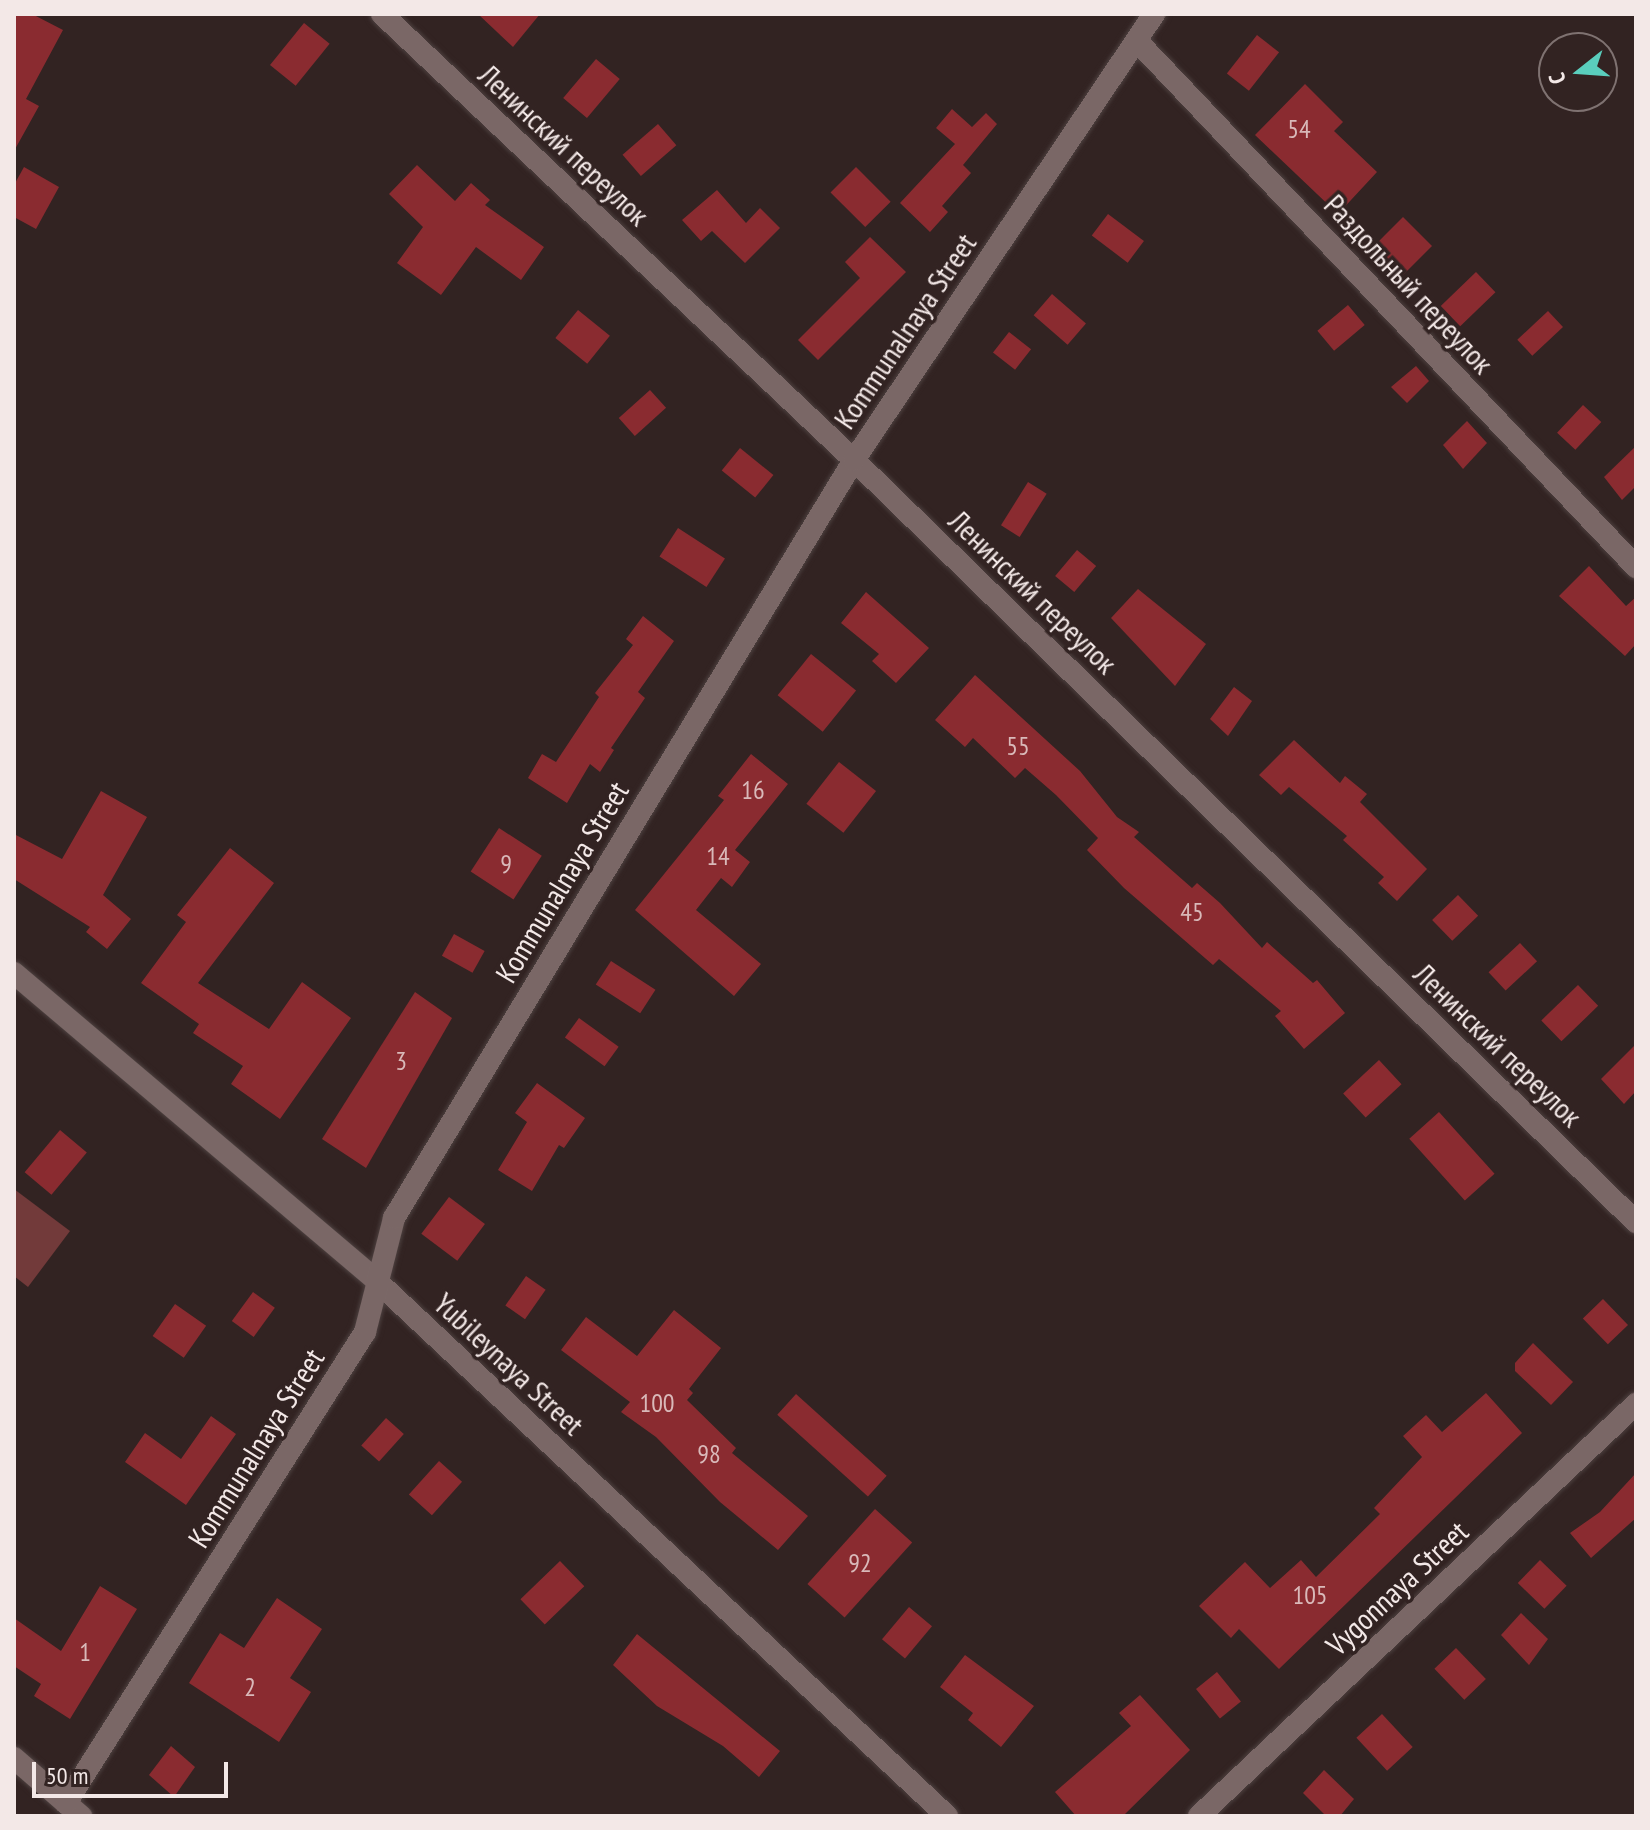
<!DOCTYPE html>
<html>
<head>
<meta charset="utf-8">
<style>
  body { margin:0 }
  #map { position:relative; width:1650px; height:1830px; overflow:hidden; background:#322322; font-family:"PT Sans Narrow",sans-serif }
  div>[style] { position:absolute }
  [style*='--x'] { left:calc(var(--x)*1px); top:calc(var(--y)*1px); width:calc(var(--w)*1px); rotate:calc(var(--a)*1deg) }
  .green>* { inset:0; background:#723a3a }
  .building>* { inset:0; background:#8a2b30; transform-origin:0 0 }
  .roads { filter:drop-shadow(0 0 2px #4d4140) drop-shadow(0 0 2px #4d4140) }
  .minor>* { height:22px; margin:-11px; padding:0 11px; transform-origin:11px; border-radius:11px; background:#7a6766 }
  span { translate:-50% -50%; white-space:nowrap; text-align:center; line-height:1.15; -webkit-text-stroke:7px #322322; paint-order:stroke }
  .number-label { font-size:26px; color:#d9b9b9 }
  .number-label span { -webkit-text-stroke-width:0 }
  .street-label { font-size:30px; color:#f3e8e7 }
  .frame { position:absolute; inset:0; border:16px solid #f3e8e7; pointer-events:none }
  .north { position:absolute; left:1538px; top:32px; width:80px; height:80px; box-sizing:border-box; background:#322322; border:2px solid #7f7271; border-radius:50%; rotate:253deg; font-size:22px; font-weight:700; line-height:32px; text-align:center; color:#f3e8e7 }
  .north::after { content:''; display:block; margin:auto; width:28px; height:36px; background:#5acebd; clip-path:polygon(50% 0,100% 100%,50% 72%,0 100%) }
  .scale { position:absolute; left:32px; top:1762px; width:196px; height:36px; box-sizing:border-box; border:4px solid #f3e8e7; border-top:0; padding-left:10px; font-size:24px; line-height:28px; white-space:nowrap; color:#f3e8e7; -webkit-text-stroke:6px #322322; paint-order:stroke }
</style>
</head>
<body>
<div id="map">
  <div class="green">
    <i style="clip-path:polygon(14px 1189px,70px 1231px,28px 1287px,14px 1276px)"></i>
  </div>
  <div class="building">
    <i style="clip-path:polygon(14px 14px,32px 14px,63px 30px,26px 99px,39px 106px,14px 151px)"></i>
    <i style="clip-path:polygon(478px 14px,540px 14px,513px 47px)"></i>
    <i style="left:304px;top:23px;width:33px;height:54px;rotate:39deg"></i>
    <i style="left:1257px;top:35px;width:28px;height:49px;rotate:38deg"></i>
    <i style="left:596px;top:59px;width:31px;height:51px;rotate:40deg"></i>
    <i style="clip-path:polygon(1305px 84px,1343px 122px,1334px 131px,1377px 172px,1338px 214px,1255px 135px)"></i>
    <i style="clip-path:polygon(952px 109px,972px 127px,986px 113px,997px 124px,963px 165px,971px 173px,942px 206px,948px 212px,930px 232px,900px 203px,955px 144px,936px 128px)"></i>
    <i style="left:658px;top:124px;width:28px;height:47px;rotate:49deg"></i>
    <i style="clip-path:polygon(417px 165px,455px 201px,471px 183px,490px 200px,485px 205px,544px 247px,521px 280px,476px 247px,441px 295px,397px 263px,423px 227px,389px 194px)"></i>
    <i style="clip-path:polygon(24px 167px,59px 187px,36px 229px,14px 217px,14px 185px)"></i>
    <i style="left:856px;top:167px;width:49px;height:36px;rotate:45deg"></i>
    <i style="clip-path:polygon(717px 190px,746px 223px,760px 208px,780px 228px,745px 263px,712px 231px,701px 241px,682px 220px)"></i>
    <i style="left:1108px;top:214px;width:45px;height:27px;rotate:37deg"></i>
    <i style="left:1403px;top:217px;width:41px;height:42px;rotate:45deg"></i>
    <i style="clip-path:polygon(870px 237px,906px 272px,818px 360px,798px 340px,860px 278px,845px 262px)"></i>
    <i style="left:1476px;top:272px;width:28px;height:49px;rotate:46deg"></i>
    <i style="left:1052px;top:294px;width:45px;height:28px;rotate:41deg"></i>
    <i style="left:1348px;top:305px;width:26px;height:40px;rotate:50deg"></i>
    <i style="left:578px;top:310px;width:41px;height:36px;rotate:39deg"></i>
    <i style="left:1548px;top:311px;width:22px;height:42px;rotate:47deg"></i>
    <i style="left:1009px;top:332px;width:28px;height:26px;rotate:38deg"></i>
    <i style="clip-path:polygon(1416px 366px,1429px 381px,1407px 403px,1391px 387px)"></i>
    <i style="left:650px;top:390px;width:24px;height:42px;rotate:48deg"></i>
    <i style="left:1583px;top:405px;width:25px;height:38px;rotate:43deg"></i>
    <i style="clip-path:polygon(1467px 421px,1487px 443px,1463px 469px,1443px 445px)"></i>
    <i style="clip-path:polygon(1636px 446px,1636px 486px,1622px 500px,1604px 477px)"></i>
    <i style="left:740px;top:448px;width:43px;height:29px;rotate:39deg"></i>
    <i style="left:1028px;top:482px;width:22px;height:51px;rotate:32deg"></i>
    <i style="left:678px;top:528px;width:56px;height:34px;rotate:33deg"></i>
    <i style="left:1077px;top:550px;width:25px;height:34px;rotate:40deg"></i>
    <i style="clip-path:polygon(1589px 566px,1626px 606px,1636px 597px,1636px 644px,1625px 656px,1559px 596px)"></i>
    <i style="clip-path:polygon(1138px 589px,1206px 644px,1175px 686px,1111px 618px)"></i>
    <i style="clip-path:polygon(866px 592px,929px 648px,896px 683px,872px 661px,879px 654px,841px 623px)"></i>
    <i style="clip-path:polygon(643px 616px,674px 641px,638px 692px,645px 698px,611px 748px,614px 750px,600px 772px,590px 764px,567px 803px,528px 778px,542px 754px,556px 762px,599px 697px,595px 693px,633px 645px,626px 639px)"></i>
    <i style="left:811px;top:654px;width:58px;height:53px;rotate:39deg"></i>
    <i style="clip-path:polygon(975px 675px,1080px 771px,1117px 817px,1139px 832px,1134px 837px,1192px 888px,1197px 883px,1220px 903px,1262px 948px,1267px 942px,1313px 983px,1317px 980px,1345px 1013px,1304px 1049px,1275px 1016px,1281px 1011px,1219px 959px,1213px 965px,1124px 888px,1087px 850px,1098px 838px,1056px 795px,1025px 768px,1015px 778px,973px 738px,965px 747px,935px 720px)"></i>
    <i style="clip-path:polygon(1234px 687px,1252px 701px,1228px 736px,1210px 719px)"></i>
    <i style="clip-path:polygon(1294px 740px,1340px 783px,1345px 776px,1367px 794px,1360px 802px,1427px 869px,1397px 901px,1378px 883px,1384px 877px,1343px 840px,1347px 836px,1289px 787px,1281px 795px,1259px 775px)"></i>
    <i style="clip-path:polygon(751px 754px,788px 784px,735px 850px,750px 862px,732px 887px,721px 878px,696px 910px,761px 964px,734px 996px,635px 910px,724px 800px,718px 796px)"></i>
    <i style="left:839px;top:762px;width:47px;height:53px;rotate:38deg"></i>
    <i style="clip-path:polygon(101px 791px,147px 817px,103px 895px,131px 919px,107px 949px,86px 932px,90px 927px,14px 879px,14px 834px,62px 859px)"></i>
    <i style="left:499px;top:828px;width:51px;height:52px;rotate:33deg"></i>
    <i style="clip-path:polygon(230px 848px,274px 883px,198px 983px,269px 1029px,302px 982px,351px 1018px,280px 1119px,231px 1084px,243px 1066px,193px 1033px,199px 1024px,141px 983px,186px 922px,177px 915px)"></i>
    <i style="left:1458px;top:895px;width:29px;height:36px;rotate:46deg"></i>
    <i style="left:454px;top:934px;width:35px;height:25px;rotate:29deg"></i>
    <i style="left:1520px;top:943px;width:25px;height:43px;rotate:47deg"></i>
    <i style="left:611px;top:961px;width:53px;height:28px;rotate:33deg"></i>
    <i style="left:1578px;top:985px;width:29px;height:51px;rotate:46deg"></i>
    <i style="clip-path:polygon(415px 992px,452px 1018px,366px 1168px,322px 1139px)"></i>
    <i style="left:579px;top:1018px;width:49px;height:24px;rotate:36deg"></i>
    <i style="clip-path:polygon(1636px 1044px,1636px 1091px,1624px 1104px,1601px 1079px)"></i>
    <i style="left:1379px;top:1060px;width:33px;height:49px;rotate:47deg"></i>
    <i style="clip-path:polygon(537px 1083px,585px 1118px,564px 1148px,559px 1145px,532px 1191px,498px 1170px,527px 1122px,515px 1113px)"></i>
    <i style="left:1439px;top:1112px;width:83px;height:40px;rotate:48deg"></i>
    <i style="left:60px;top:1130px;width:35px;height:55px;rotate:40deg"></i>
    <i style="left:449px;top:1197px;width:45px;height:46px;rotate:37deg"></i>
    <i style="left:526px;top:1276px;width:24px;height:36px;rotate:35deg"></i>
    <i style="left:253px;top:1292px;width:27px;height:36px;rotate:36deg"></i>
    <i style="left:1603px;top:1299px;width:36px;height:28px;rotate:46deg"></i>
    <i style="left:175px;top:1304px;width:38px;height:39px;rotate:35deg"></i>
    <i style="clip-path:polygon(674px 1310px,721px 1348px,689px 1389px,693px 1393px,687px 1400px,736px 1448px,732px 1453px,808px 1516px,778px 1550px,720px 1502px,656px 1437px,621px 1412px,630px 1402px,561px 1350px,586px 1317px,637px 1356px)"></i>
    <i style="clip-path:polygon(1533px 1343px,1573px 1382px,1551px 1405px,1515px 1371px,1515px 1363px)"></i>
    <i style="clip-path:polygon(1486px 1393px,1522px 1433px,1279px 1669px,1239px 1629px,1231px 1638px,1199px 1606px,1245px 1562px,1270px 1588px,1301px 1560px,1316px 1577px,1380px 1514px,1374px 1508px,1422px 1457px,1403px 1436px,1426px 1415px,1442px 1432px)"></i>
    <i style="left:796px;top:1394px;width:122px;height:28px;rotate:42deg"></i>
    <i style="clip-path:polygon(211px 1416px,236px 1434px,186px 1505px,125px 1462px,145px 1433px,181px 1459px)"></i>
    <i style="left:386px;top:1418px;width:24px;height:37px;rotate:42deg"></i>
    <i style="left:439px;top:1461px;width:31px;height:45px;rotate:42deg"></i>
    <i style="clip-path:polygon(1636px 1473px,1636px 1518px,1591px 1558px,1570px 1533px,1600px 1512px)"></i>
    <i style="left:875px;top:1509px;width:50px;height:101px;rotate:42deg"></i>
    <i style="left:1540px;top:1560px;width:37px;height:32px;rotate:44deg"></i>
    <i style="left:560px;top:1561px;width:35px;height:55px;rotate:46deg"></i>
    <i style="clip-path:polygon(100px 1586px,137px 1609px,70px 1719px,34px 1696px,41px 1684px,14px 1666px,14px 1618px,61px 1651px)"></i>
    <i style="clip-path:polygon(277px 1598px,322px 1629px,290px 1678px,311px 1692px,279px 1742px,189px 1683px,220px 1633px,244px 1648px)"></i>
    <i style="left:909px;top:1607px;width:30px;height:42px;rotate:40deg"></i>
    <i style="clip-path:polygon(1521px 1613px,1548px 1639px,1529px 1665px,1501px 1635px)"></i>
    <i style="clip-path:polygon(637px 1634px,780px 1751px,759px 1777px,723px 1746px,657px 1706px,613px 1665px)"></i>
    <i style="left:1456px;top:1648px;width:43px;height:30px;rotate:46deg"></i>
    <i style="clip-path:polygon(965px 1655px,1034px 1706px,1001px 1747px,968px 1720px,973px 1713px,940px 1687px)"></i>
    <i style="left:1217px;top:1672px;width:38px;height:27px;rotate:51deg"></i>
    <i style="clip-path:polygon(1140px 1695px,1190px 1750px,1123px 1816px,1076px 1816px,1055px 1792px,1131px 1726px,1119px 1713px)"></i>
    <i style="left:1382px;top:1714px;width:45px;height:35px;rotate:47deg"></i>
    <i style="clip-path:polygon(171px 1746px,195px 1767px,174px 1797px,149px 1775px)"></i>
    <i style="clip-path:polygon(1324px 1770px,1354px 1799px,1340px 1816px,1326px 1816px,1303px 1793px)"></i>
  </div>
  <div class="roads">
    <div class="minor">
      <i style="--x:382;--y:14;--w:649;--a:43.38"></i>
      <i style="--x:854;--y:460;--w:1092;--a:44.26"></i>
      <i style="--x:1138;--y:42;--w:724;--a:46.51"></i>
      <i style="--x:14;--y:973;--w:479;--a:40.3"></i>
      <i style="--x:379;--y:1283;--w:779;--a:43.18"></i>
      <i style="--x:14;--y:1758;--w:89;--a:40.9"></i>
      <i style="--x:66;--y:1803;--w:558;--a:-57.59"></i>
      <i style="--x:365;--y:1332;--w:118;--a:-75.7"></i>
      <i style="--x:394;--y:1218;--w:887;--a:-58.75"></i>
      <i style="--x:854;--y:460;--w:538;--a:-56.07"></i>
      <i style="--x:1199;--y:1816;--w:601;--a:-43.31"></i>
    </div>
  </div>
  <div class="number-label">
    <span style="left:1299px;top:129px">54</span>
    <span style="left:1018px;top:746px">55</span>
    <span style="left:753px;top:790px">16</span>
    <span style="left:718px;top:856px">14</span>
    <span style="left:506px;top:864px">9</span>
    <span style="left:1192px;top:912px">45</span>
    <span style="left:401px;top:1061px">3</span>
    <span style="left:657px;top:1403px">100</span>
    <span style="left:709px;top:1454px">98</span>
    <span style="left:860px;top:1563px">92</span>
    <span style="left:1310px;top:1595px">105</span>
    <span style="left:85px;top:1652px">1</span>
    <span style="left:250px;top:1687px">2</span>
  </div>
  <div class="street-label">
    <span style="left:564px;top:145px;rotate:43deg">Ленинский переулок</span>
    <span style="left:1409px;top:284px;rotate:47deg">Раздольный переулок</span>
    <span style="left:905px;top:331px;rotate:-56deg">Kommunalnaya Street</span>
    <span style="left:1033px;top:592px;rotate:44deg">Ленинский переулок</span>
    <span style="left:562px;top:882px;rotate:-59deg">Kommunalnaya Street</span>
    <span style="left:1498px;top:1045px;rotate:44deg">Ленинский переулок</span>
    <span style="left:509px;top:1364px;rotate:43deg">Yubileynaya Street</span>
    <span style="left:256px;top:1448px;rotate:-58deg">Kommunalnaya Street</span>
    <span style="left:1397px;top:1588px;rotate:-43deg">Vygonnaya Street</span>
  </div>
  <div class="frame"></div>
  <div class="north">С</div>
  <div class="scale">50 m</div>
</div>
</body>
</html>
